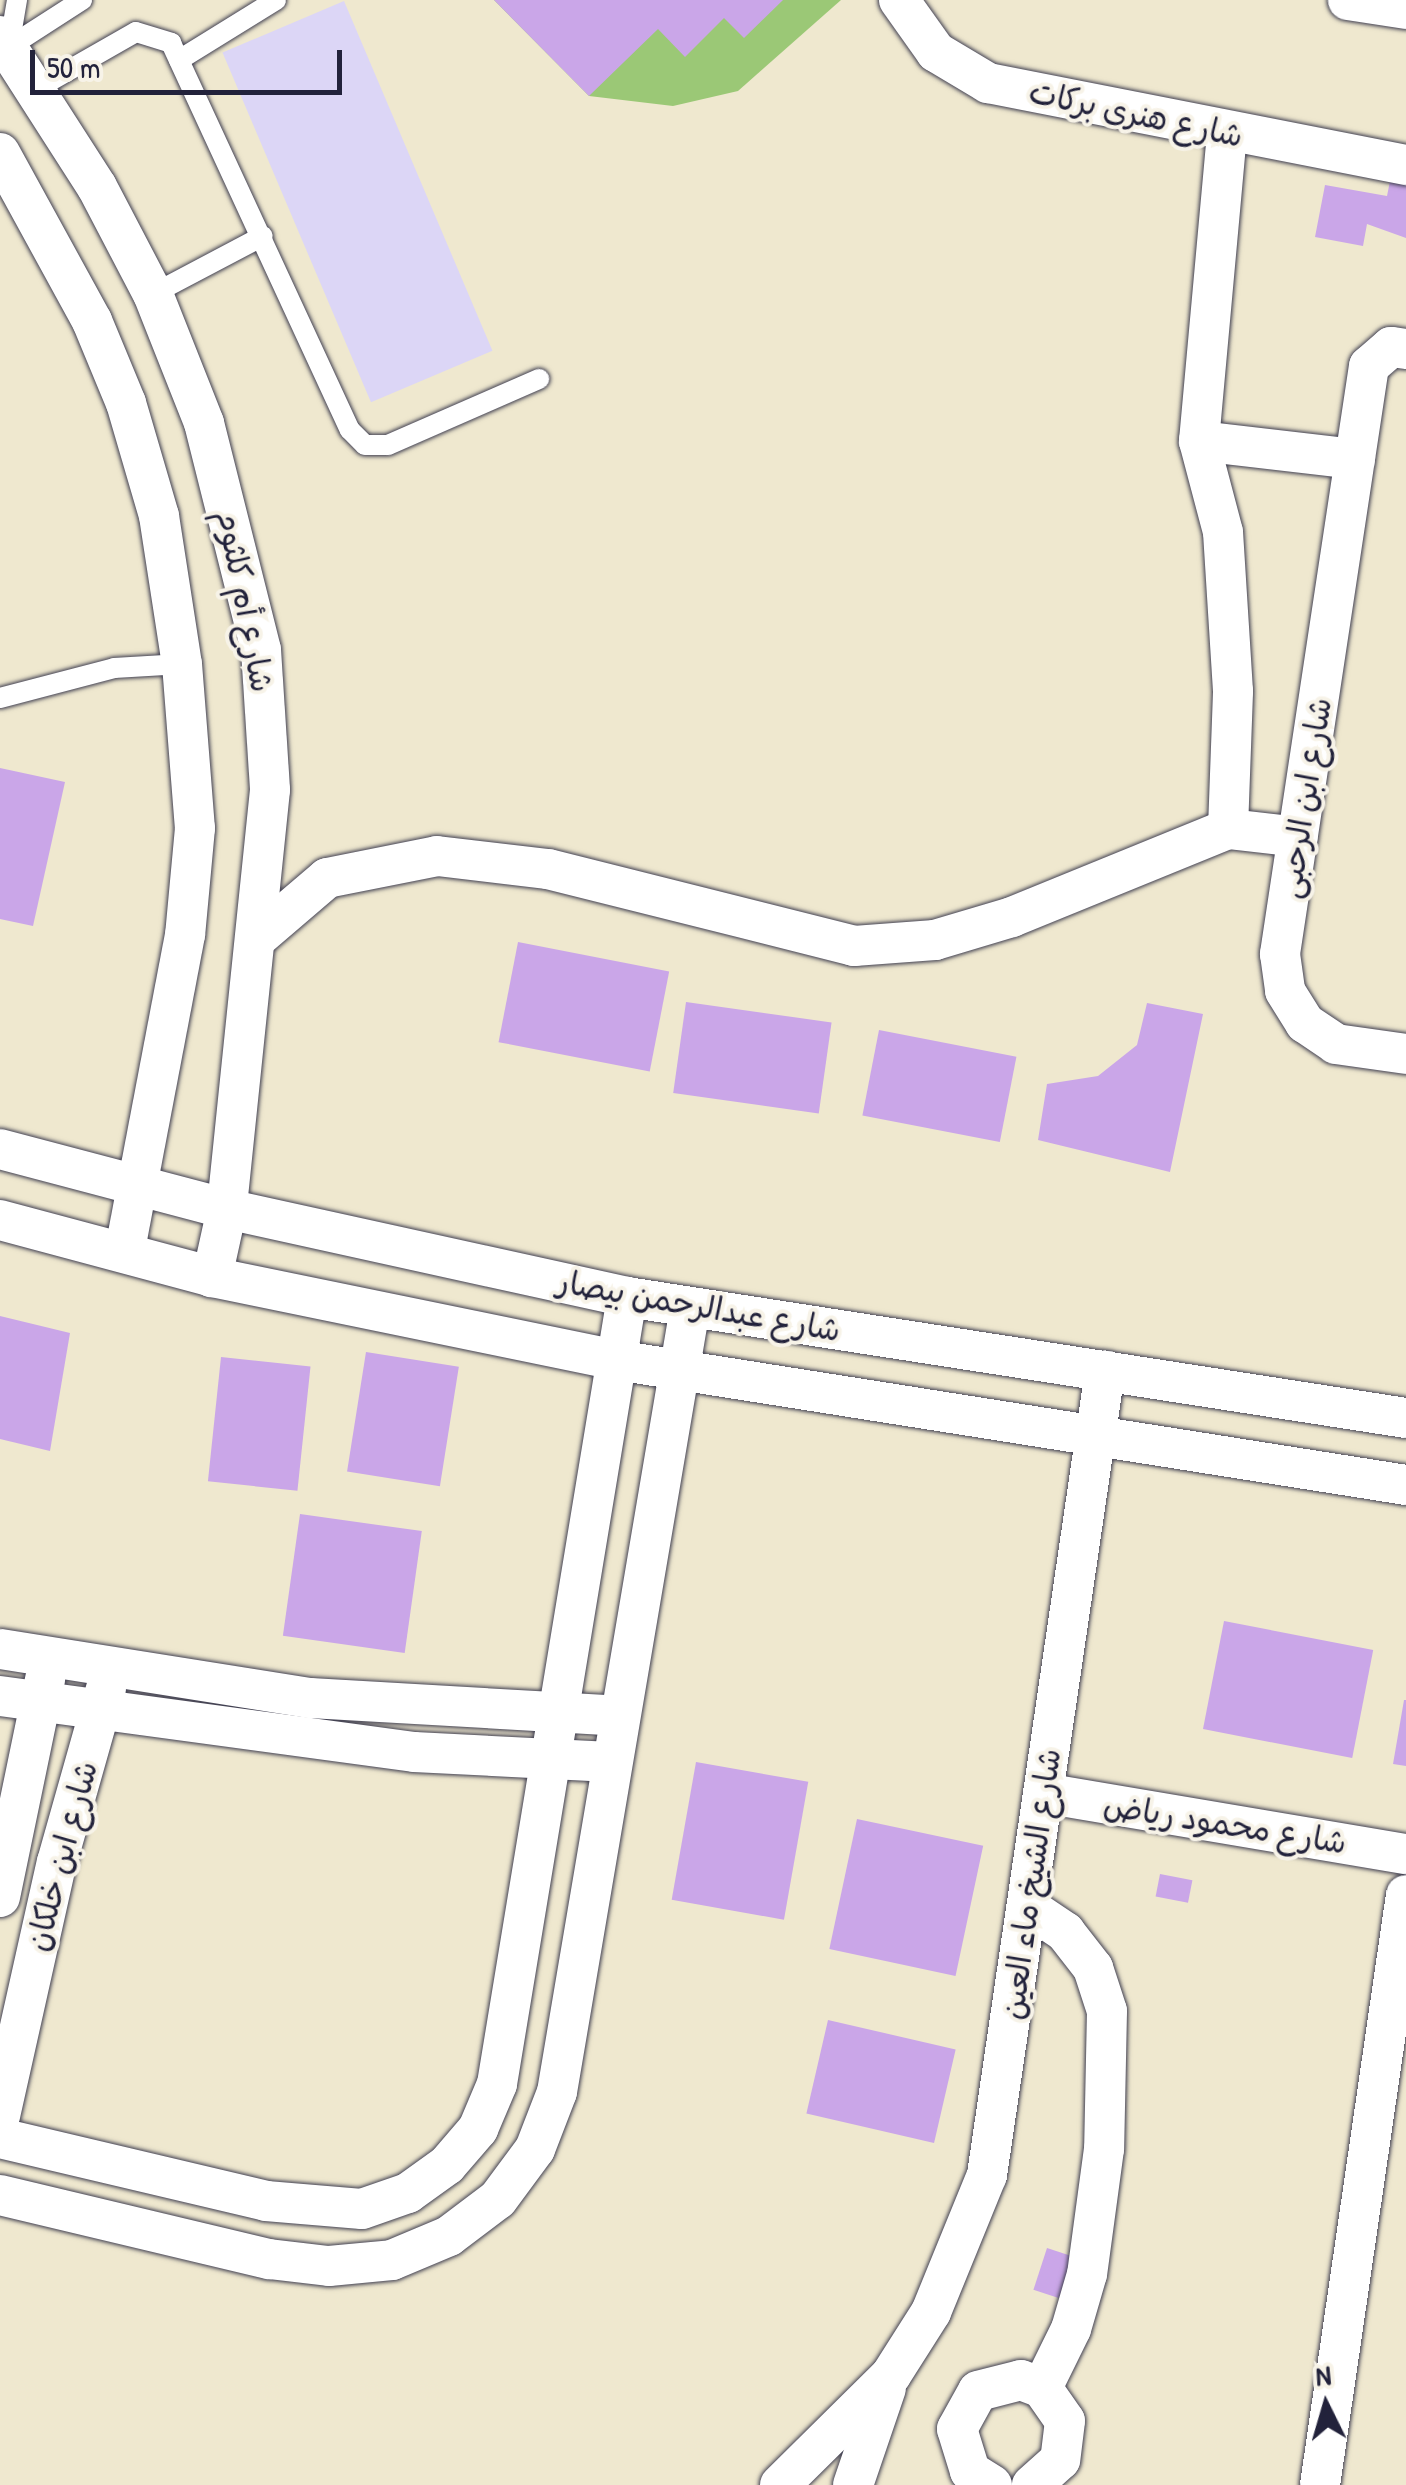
<!DOCTYPE html>
<html>
<head>
<meta charset="utf-8">
<style>
  body { margin:0 }
  #map { position:relative; width:1406px; height:2485px; overflow:hidden; background:#efe8cf; font-family:"Patrick Hand","Playpen Sans Arabic",sans-serif }
  div>[style] { position:absolute }
  [style*='--x'] { left:calc(var(--x)*1px); top:calc(var(--y)*1px); width:calc(var(--w)*1px); rotate:calc(var(--a)*1deg) }
  .built>* { inset:0; background:#dcd6f6; transform-origin:0 0 }
  .green>* { inset:0; background:#9bc876 }
  .building>* { inset:0; background:#caa6e8; transform-origin:0 0 }
  .roads { filter:drop-shadow(0 0 2px #414051) drop-shadow(0 0 2px #414051) }
  .service>* { height:20px; margin:-10px; padding:0 10px; transform-origin:10px; border-radius:10px; background:#fff }
  .minor>* { height:40px; margin:-20px; padding:0 20px; transform-origin:20px; border-radius:20px; background:#fff }
  span { translate:-50% -50%; white-space:nowrap; text-align:center; line-height:1.15; -webkit-text-stroke:8px #f7f3e8; paint-order:stroke }
  .street-label { font-size:32px; color:#22223b }
  .north { position:absolute; left:1276px; top:2355px; width:100px; height:100px; -webkit-text-stroke:8px #f7f3e8; paint-order:stroke; rotate:355deg; font-size:28px; font-weight:700; line-height:40px; text-align:center; color:#22223b }
  .north::after { content:''; display:block; margin:auto; width:35px; height:45px; background:#22223b; clip-path:polygon(50% 0,100% 100%,50% 72%,0 100%) }
  .scale { position:absolute; left:30px; top:50px; width:312px; height:45px; box-sizing:border-box; border:5px solid #22223b; border-top:0; padding-left:12px; font-size:30px; line-height:35px; white-space:nowrap; color:#22223b; -webkit-text-stroke:8px #f7f3e8; paint-order:stroke }
</style>
</head>
<body>
<div id="map">
  <div class="built">
    <i style="left:344px;top:1px;width:380px;height:132px;rotate:67deg"></i>
  </div>
  <div class="green">
    <i style="clip-path:polygon(494px 0,841px 0,738px 91px,673px 106px,589px 96px)"></i>
  </div>
  <div class="building">
    <i style="clip-path:polygon(494px 0,783px 0,744px 38px,724px 18px,685px 57px,658px 29px,589px 96px)"></i>
    <i style="clip-path:polygon(1390px 181px,1406px 184px,1406px 238px,1367px 224px,1363px 246px,1315px 237px,1325px 185px,1387px 196px)"></i>
    <i style="clip-path:polygon(0 768px,65px 782px,33px 926px,0 919px)"></i>
    <i style="left:518px;top:942px;width:154px;height:102px;rotate:11deg"></i>
    <i style="left:686px;top:1002px;width:147px;height:92px;rotate:8deg"></i>
    <i style="clip-path:polygon(1147px 1003px,1203px 1014px,1170px 1172px,1038px 1140px,1047px 1084px,1098px 1076px,1137px 1045px)"></i>
    <i style="left:879px;top:1030px;width:140px;height:87px;rotate:11deg"></i>
    <i style="clip-path:polygon(0 1316px,70px 1333px,50px 1451px,0 1439px)"></i>
    <i style="left:366px;top:1352px;width:94px;height:121px;rotate:9deg"></i>
    <i style="left:221px;top:1357px;width:90px;height:125px;rotate:6deg"></i>
    <i style="left:300px;top:1514px;width:123px;height:123px;rotate:8deg"></i>
    <i style="left:1224px;top:1621px;width:152px;height:110px;rotate:11deg"></i>
    <i style="clip-path:polygon(1404px 1700px,1406px 1700px,1406px 1766px,1393px 1764px)"></i>
    <i style="left:696px;top:1762px;width:114px;height:140px;rotate:10deg"></i>
    <i style="left:857px;top:1819px;width:129px;height:133px;rotate:12deg"></i>
    <i style="left:1160px;top:1874px;width:33px;height:23px;rotate:11deg"></i>
    <i style="left:828px;top:2020px;width:131px;height:96px;rotate:13deg"></i>
    <i style="left:1047px;top:2248px;width:32px;height:44px;rotate:18deg"></i>
  </div>
  <div class="roads">
    <div class="service">
      <i style="--x:9;--y:47;--w:87;--a:-32.8"></i>
      <i style="--x:9;--y:47;--w:48;--a:-80.3"></i>
      <i style="--x:179;--y:60;--w:114;--a:-31.7"></i>
      <i style="--x:36;--y:89;--w:115;--a:-29.7"></i>
      <i style="--x:136;--y:32;--w:37;--a:17"></i>
      <i style="--x:171;--y:43;--w:426;--a:65.2"></i>
      <i style="--x:350;--y:430;--w:21;--a:45"></i>
      <i style="--x:365;--y:445;--w:23;--a:0"></i>
      <i style="--x:388;--y:445;--w:165;--a:-23.6"></i>
      <i style="--x:153;--y:294;--w:124;--a:-27.8"></i>
      <i style="--x:0;--y:698;--w:118;--a:-14.7"></i>
      <i style="--x:114;--y:668;--w:68;--a:-3.4"></i>
    </div>
    <div class="minor">
      <i style="--x:899;--y:0;--w:64;--a:54.6"></i>
      <i style="--x:936;--y:52;--w:61;--a:30.8"></i>
      <i style="--x:988;--y:83;--w:426;--a:11.1"></i>
      <i style="--x:1348;--y:0;--w:59;--a:8.8"></i>
      <i style="--x:0;--y:36;--w:179;--a:57.3"></i>
      <i style="--x:97;--y:187;--w:121;--a:62.4"></i>
      <i style="--x:153;--y:294;--w:139;--a:68.4"></i>
      <i style="--x:204;--y:423;--w:234;--a:75.9"></i>
      <i style="--x:261;--y:650;--w:140;--a:86.3"></i>
      <i style="--x:270;--y:790;--w:421;--a:95.9"></i>
      <i style="--x:227;--y:1209;--w:70;--a:102.4"></i>
      <i style="--x:0;--y:153;--w:192;--a:61.3"></i>
      <i style="--x:92;--y:321;--w:89;--a:67.5"></i>
      <i style="--x:126;--y:403;--w:118;--a:73.7"></i>
      <i style="--x:159;--y:516;--w:150;--a:81.2"></i>
      <i style="--x:182;--y:664;--w:165;--a:85.5"></i>
      <i style="--x:195;--y:828;--w:107;--a:95.3"></i>
      <i style="--x:185;--y:935;--w:322;--a:100.8"></i>
      <i style="--x:1406;--y:349;--w:15;--a:-172"></i>
      <i style="--x:1391;--y:347;--w:29;--a:139"></i>
      <i style="--x:1369;--y:366;--w:595;--a:98.61"></i>
      <i style="--x:1280;--y:954;--w:37;--a:82"></i>
      <i style="--x:1285;--y:991;--w:38;--a:58"></i>
      <i style="--x:1305;--y:1023;--w:37;--a:34"></i>
      <i style="--x:1336;--y:1044;--w:71;--a:8.1"></i>
      <i style="--x:1199;--y:441;--w:157;--a:6.6"></i>
      <i style="--x:1228;--y:829;--w:70;--a:6.5"></i>
      <i style="--x:258;--y:937;--w:91;--a:-40.5"></i>
      <i style="--x:327;--y:878;--w:112;--a:-11.3"></i>
      <i style="--x:437;--y:856;--w:112;--a:6.7"></i>
      <i style="--x:548;--y:869;--w:316;--a:14.1"></i>
      <i style="--x:854;--y:946;--w:81;--a:-4.2"></i>
      <i style="--x:935;--y:940;--w:80;--a:-16.6"></i>
      <i style="--x:1012;--y:917;--w:233;--a:-22.2"></i>
      <i style="--x:1228;--y:829;--w:138;--a:-87.9"></i>
      <i style="--x:1233;--y:691;--w:159;--a:-93.6"></i>
      <i style="--x:1223;--y:532;--w:94;--a:-104.8"></i>
      <i style="--x:1199;--y:441;--w:309;--a:-84.8"></i>
      <i style="--x:0;--y:1149;--w:235;--a:14.8"></i>
      <i style="--x:227;--y:1209;--w:410;--a:12.4"></i>
      <i style="--x:627;--y:1297;--w:788;--a:8.83"></i>
      <i style="--x:0;--y:1220;--w:220;--a:15"></i>
      <i style="--x:212;--y:1277;--w:412;--a:11.6"></i>
      <i style="--x:616;--y:1360;--w:800;--a:8.99"></i>
      <i style="--x:0;--y:1649;--w:314;--a:9"></i>
      <i style="--x:310;--y:1698;--w:309;--a:3.3"></i>
      <i style="--x:0;--y:1696;--w:418;--a:7.7"></i>
      <i style="--x:414;--y:1752;--w:197;--a:2.9"></i>
      <i style="--x:1044;--y:1793;--w:367;--a:9.6"></i>
      <i style="--x:0;--y:1897;--w:223;--a:-78.3"></i>
      <i style="--x:1028;--y:1907;--w:45;--a:34"></i>
      <i style="--x:1065;--y:1932;--w:46;--a:52.1"></i>
      <i style="--x:1093;--y:1968;--w:45;--a:72"></i>
      <i style="--x:1107;--y:2011;--w:138;--a:91.2"></i>
      <i style="--x:1104;--y:2149;--w:126;--a:97.7"></i>
      <i style="--x:1087;--y:2274;--w:57;--a:106.2"></i>
      <i style="--x:1071;--y:2329;--w:66;--a:116.2"></i>
      <i style="--x:0;--y:2116;--w:260;--a:-77.4"></i>
      <i style="--x:57;--y:1862;--w:180;--a:-74.2"></i>
      <i style="--x:0;--y:2138;--w:273;--a:13.3"></i>
      <i style="--x:266;--y:2201;--w:96;--a:4.8"></i>
      <i style="--x:362;--y:2209;--w:49;--a:-19.2"></i>
      <i style="--x:408;--y:2193;--w:48;--a:-35.7"></i>
      <i style="--x:447;--y:2165;--w:48;--a:-49.3"></i>
      <i style="--x:478;--y:2129;--w:49;--a:-67.1"></i>
      <i style="--x:497;--y:2084;--w:798;--a:-80.62"></i>
      <i style="--x:0;--y:2195;--w:277;--a:13.4"></i>
      <i style="--x:269;--y:2259;--w:60;--a:6.7"></i>
      <i style="--x:329;--y:2266;--w:63;--a:-5.4"></i>
      <i style="--x:392;--y:2260;--w:62;--a:-22.8"></i>
      <i style="--x:449;--y:2236;--w:61;--a:-37.1"></i>
      <i style="--x:498;--y:2199;--w:62;--a:-53.5"></i>
      <i style="--x:535;--y:2149;--w:61;--a:-68.9"></i>
      <i style="--x:557;--y:2092;--w:795;--a:-80.37"></i>
      <i style="--x:780;--y:2485;--w:156;--a:-44.7"></i>
      <i style="--x:891;--y:2375;--w:75;--a:-57.6"></i>
      <i style="--x:931;--y:2312;--w:148;--a:-67.8"></i>
      <i style="--x:987;--y:2175;--w:813;--a:-81.65"></i>
      <i style="--x:853;--y:2485;--w:102;--a:-71.2"></i>
      <i style="--x:992;--y:2485;--w:26;--a:-148"></i>
      <i style="--x:970;--y:2471;--w:44;--a:-107.2"></i>
      <i style="--x:957;--y:2429;--w:43;--a:-61.1"></i>
      <i style="--x:978;--y:2391;--w:44;--a:-14.3"></i>
      <i style="--x:1021;--y:2380;--w:22;--a:21"></i>
      <i style="--x:1042;--y:2388;--w:40;--a:55.1"></i>
      <i style="--x:1065;--y:2421;--w:39;--a:97"></i>
      <i style="--x:1060;--y:2460;--w:38;--a:138"></i>
      <i style="--x:1320;--y:2485;--w:596;--a:-81.71"></i>
    </div>
  </div>
  <div class="street-label">
    <span style="left:1136px;top:114px;rotate:12deg">شارع هنرى بركات</span>
    <span style="left:245px;top:601px;rotate:79deg">شارع أم كلثوم</span>
    <span style="left:1305px;top:798px;rotate:-81deg">شارع ابن الرحبى</span>
    <span style="left:699px;top:1306px;rotate:10deg">شارع عبدالرحمن بيصار</span>
    <span style="left:1225px;top:1824px;rotate:9deg">شارع محمود رياض</span>
    <span style="left:62px;top:1856px;rotate:-75deg">شارع ابن خلكان</span>
    <span style="left:1031px;top:1884px;rotate:-82deg">شارع الشيخ ماء العين</span>
  </div>
  <div class="north">N</div>
  <div class="scale">50 m</div>
</div>
</body>
</html>
